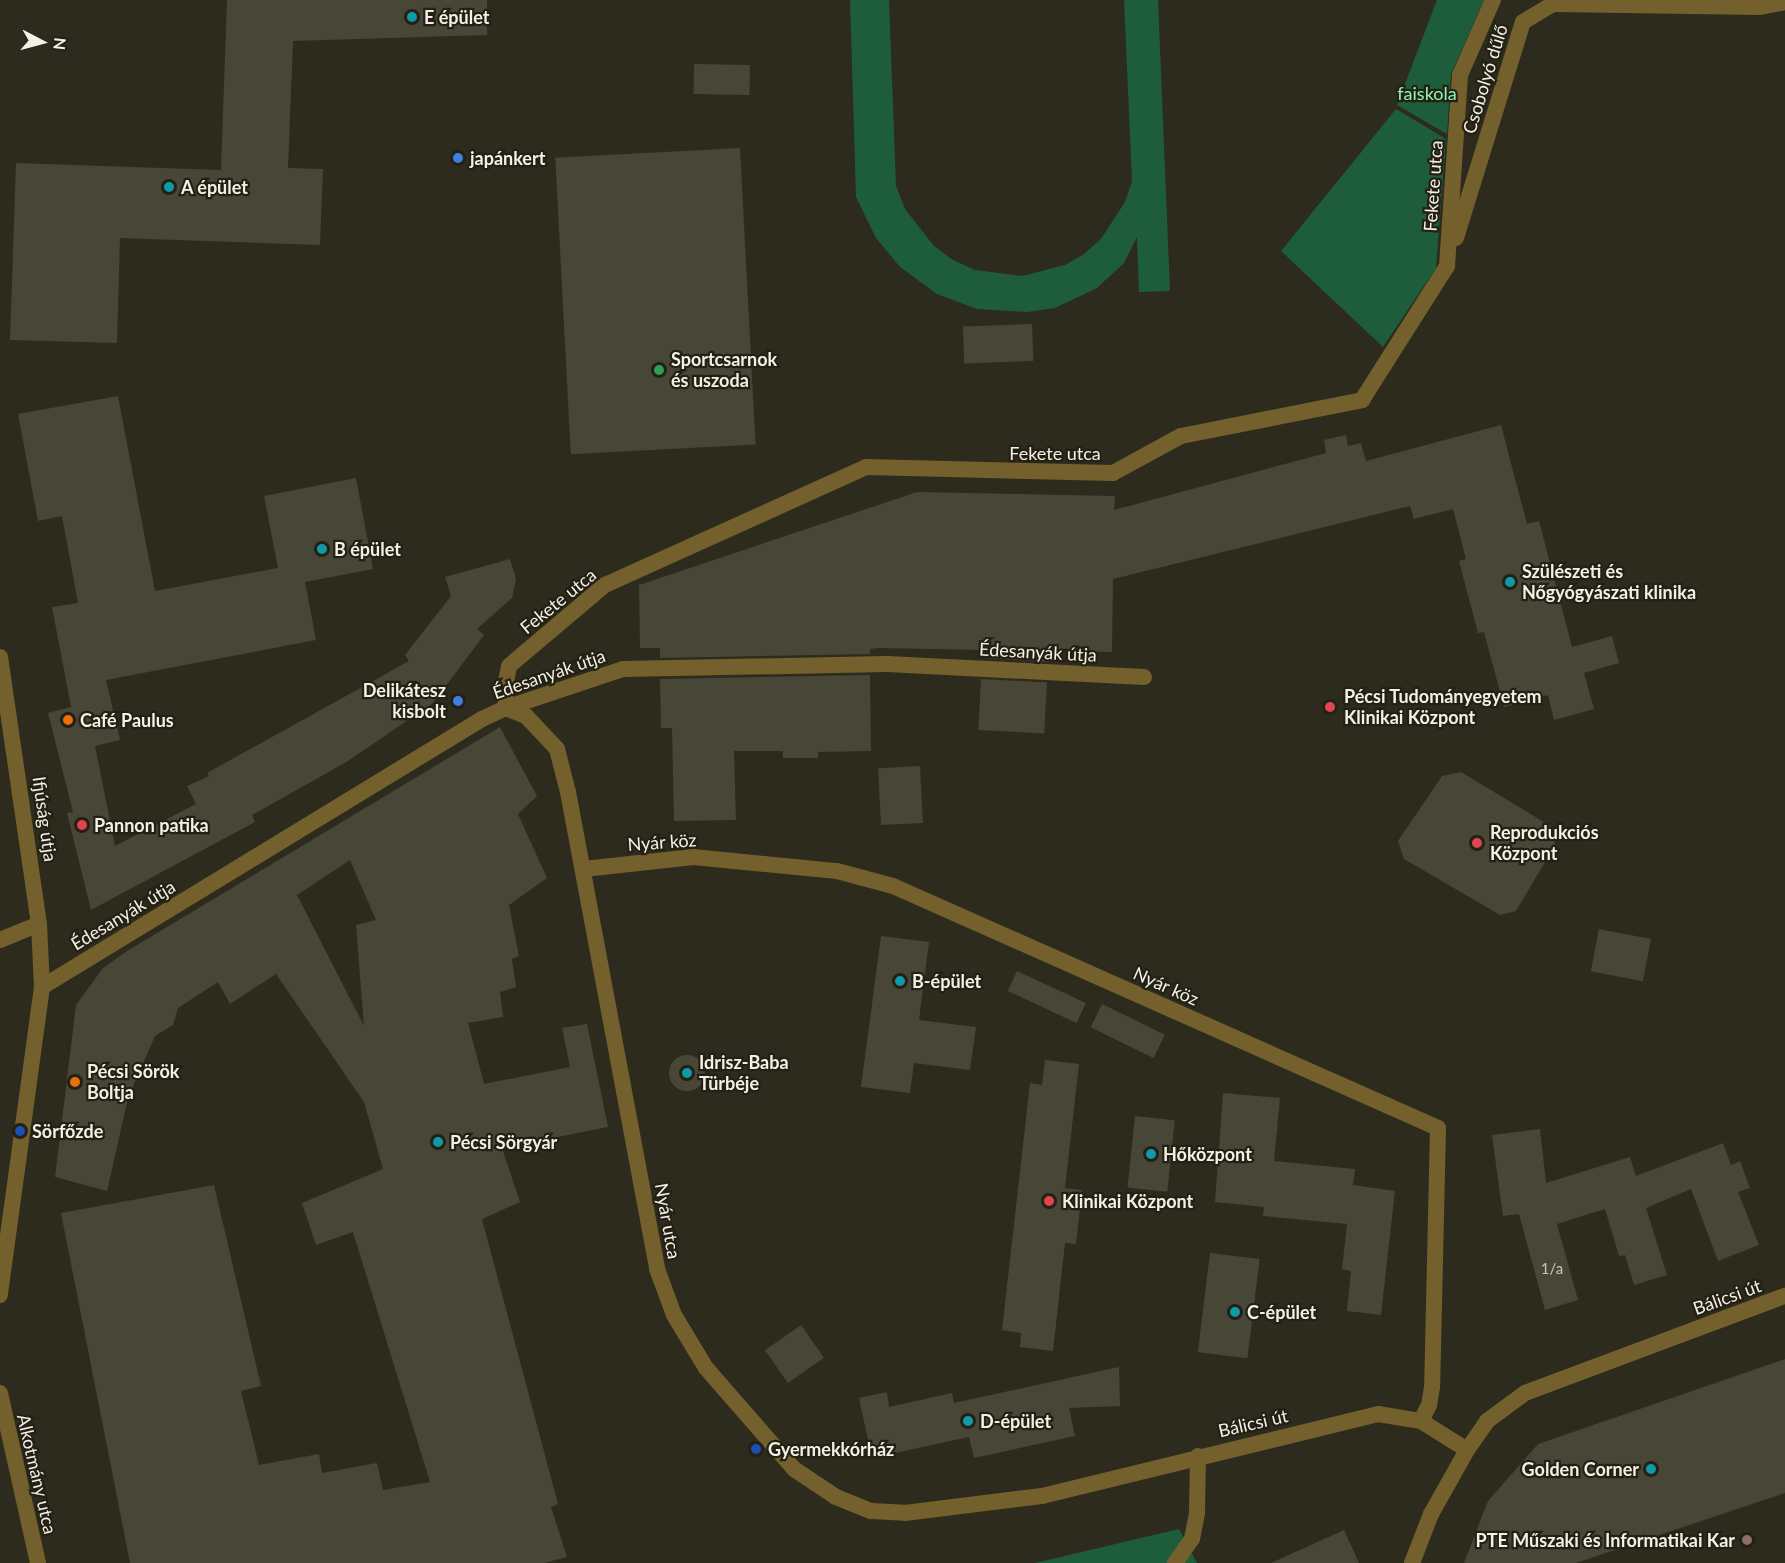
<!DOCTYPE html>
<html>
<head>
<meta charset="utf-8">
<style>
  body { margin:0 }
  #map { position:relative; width:1785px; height:1563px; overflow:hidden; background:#2d2b1d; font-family:Lato,sans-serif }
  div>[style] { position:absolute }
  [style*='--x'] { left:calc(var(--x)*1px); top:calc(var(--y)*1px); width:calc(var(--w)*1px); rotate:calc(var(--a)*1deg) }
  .green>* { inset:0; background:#1d5d3b }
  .building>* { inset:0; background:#484637; transform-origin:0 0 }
  .round { border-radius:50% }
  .pedestrian>* { height:16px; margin:-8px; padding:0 8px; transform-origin:8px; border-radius:8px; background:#73602c }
  .minor>* { height:16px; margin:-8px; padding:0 8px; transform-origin:8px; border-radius:8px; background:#73602c }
  .tertiary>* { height:16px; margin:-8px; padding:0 8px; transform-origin:8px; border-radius:8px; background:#73602c }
  .dots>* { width:16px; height:16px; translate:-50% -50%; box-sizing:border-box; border:3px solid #242114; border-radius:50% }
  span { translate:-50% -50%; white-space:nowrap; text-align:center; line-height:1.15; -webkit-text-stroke:4.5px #242114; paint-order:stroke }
  .number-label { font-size:15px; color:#c8c6bb }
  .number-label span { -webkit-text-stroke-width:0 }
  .poi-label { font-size:18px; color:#f2f0e7; font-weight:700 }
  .left { translate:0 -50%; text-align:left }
  .right { translate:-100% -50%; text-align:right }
  .street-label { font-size:18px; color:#f2f0e7 }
  .park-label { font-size:18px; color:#8bf6b6 }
  .north { position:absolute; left:12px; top:12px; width:60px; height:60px; -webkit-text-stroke:4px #242114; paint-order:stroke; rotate:96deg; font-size:16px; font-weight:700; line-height:24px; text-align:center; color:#f2f0e7 }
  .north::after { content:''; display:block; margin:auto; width:21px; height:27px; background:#f2f0e7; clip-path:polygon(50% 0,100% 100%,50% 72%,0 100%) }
</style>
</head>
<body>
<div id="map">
  <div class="green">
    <i style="clip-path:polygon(850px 0,889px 0,896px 186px,905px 209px,934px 246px,953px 260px,975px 270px,1022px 276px,1065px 265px,1084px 254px,1101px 239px,1125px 202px,1132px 181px,1124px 0,1158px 0,1170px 291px,1139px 292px,1137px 237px,1124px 263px,1097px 288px,1055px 308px,1027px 312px,977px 309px,937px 294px,900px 267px,876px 238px,856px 197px)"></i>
    <i style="clip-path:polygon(1437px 0,1484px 0,1451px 74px,1447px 134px,1397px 105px)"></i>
    <i style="clip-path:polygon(1396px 109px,1446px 139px,1436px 268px,1383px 347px,1281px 251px)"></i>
    <i style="clip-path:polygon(1179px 1529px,1197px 1563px,1035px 1563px)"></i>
  </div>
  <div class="building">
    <i style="clip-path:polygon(227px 0,487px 0,487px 35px,293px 41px,288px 168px,323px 169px,320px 245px,120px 238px,117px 343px,10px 340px,16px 163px,221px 170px)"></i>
    <i style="left:694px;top:64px;width:56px;height:30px;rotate:1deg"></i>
    <i style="left:740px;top:148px;width:297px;height:185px;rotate:87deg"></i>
    <i style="left:1032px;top:324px;width:37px;height:69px;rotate:88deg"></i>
    <i style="clip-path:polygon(118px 396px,155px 591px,278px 568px,264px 496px,356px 478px,373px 569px,305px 582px,316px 640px,106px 680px,120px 740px,95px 746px,115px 846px,196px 804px,187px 786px,209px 776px,207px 773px,409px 661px,405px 655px,451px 596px,445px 577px,510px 559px,516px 579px,512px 598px,477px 629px,484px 635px,433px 703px,348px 761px,252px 815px,255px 822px,91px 910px,67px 813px,73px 812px,48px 713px,71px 707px,52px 607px,78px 603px,62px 516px,38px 521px,18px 414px)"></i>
    <i style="clip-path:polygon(1501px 425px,1527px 524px,1539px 521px,1572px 647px,1612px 636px,1619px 663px,1584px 673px,1594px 709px,1554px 720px,1548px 695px,1504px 707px,1484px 632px,1478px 633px,1459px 561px,1466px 559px,1453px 509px,1414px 519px,1410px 506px,1113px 579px,1112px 652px,1050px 651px,1049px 662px,983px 658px,984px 650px,879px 648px,870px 649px,870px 654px,660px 658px,660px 648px,640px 648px,639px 585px,917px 492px,1115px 496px,1114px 510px,1326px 453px,1324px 440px,1346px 435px,1348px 446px,1361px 443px,1366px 461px)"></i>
    <i style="clip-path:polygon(870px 675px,871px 751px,818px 752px,818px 758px,783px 758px,783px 751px,734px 751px,736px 820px,674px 821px,672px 728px,661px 728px,660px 679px)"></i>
    <i style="left:981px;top:679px;width:66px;height:51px;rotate:3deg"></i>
    <i style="clip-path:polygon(evenodd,500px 727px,537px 796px,518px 814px,547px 878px,509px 905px,519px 956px,512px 959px,516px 987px,500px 992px,503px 1017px,468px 1023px,484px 1084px,570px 1067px,562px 1028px,587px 1024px,608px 1127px,502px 1148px,520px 1202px,482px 1219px,558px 1504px,551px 1507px,567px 1557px,544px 1563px,130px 1563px,61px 1213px,214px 1185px,261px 1386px,241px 1391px,259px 1465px,319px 1454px,322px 1473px,377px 1463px,383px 1490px,430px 1482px,353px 1232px,316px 1245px,302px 1203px,383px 1169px,364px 1102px,276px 974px,230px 1004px,218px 982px,178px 1008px,173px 1025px,155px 1036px,128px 1098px,107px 1191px,55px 1177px,76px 1005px,103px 968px,127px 951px,500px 727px,350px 860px,376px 920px,356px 925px,364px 1026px,297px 895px,350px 860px)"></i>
    <i style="left:920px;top:766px;width:57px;height:42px;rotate:87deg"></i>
    <i style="clip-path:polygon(1461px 772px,1552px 827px,1555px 845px,1516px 911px,1500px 915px,1404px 859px,1398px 841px,1442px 776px)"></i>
    <i style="left:1599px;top:929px;width:53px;height:43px;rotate:11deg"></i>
    <i style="clip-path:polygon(881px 936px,929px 942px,919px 1020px,976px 1027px,970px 1070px,914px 1063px,910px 1093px,861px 1087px)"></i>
    <i style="left:1017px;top:971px;width:76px;height:22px;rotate:25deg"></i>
    <i style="left:1102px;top:1004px;width:70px;height:26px;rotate:26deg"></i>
    <i class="round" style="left:669px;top:1055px;width:36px;height:36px"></i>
    <i style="clip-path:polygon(1045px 1060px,1079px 1064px,1065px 1188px,1082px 1190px,1076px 1244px,1065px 1243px,1053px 1351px,1020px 1347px,1021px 1333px,1002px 1330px,1030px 1083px,1042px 1085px)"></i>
    <i style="clip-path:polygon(1223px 1093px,1280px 1098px,1274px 1161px,1355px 1169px,1353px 1185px,1395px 1191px,1381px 1315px,1347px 1311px,1351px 1271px,1342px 1269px,1347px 1224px,1263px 1216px,1264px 1207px,1215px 1202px)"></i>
    <i style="left:1135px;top:1116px;width:40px;height:72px;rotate:6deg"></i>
    <i style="clip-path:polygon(1540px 1129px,1546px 1183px,1630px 1157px,1636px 1176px,1723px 1143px,1731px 1165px,1740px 1161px,1750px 1188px,1738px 1192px,1759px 1245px,1718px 1261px,1691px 1189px,1646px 1208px,1667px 1275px,1634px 1285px,1625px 1255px,1619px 1256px,1605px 1209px,1557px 1224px,1578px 1300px,1545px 1310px,1519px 1214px,1503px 1216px,1492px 1135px)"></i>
    <i style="left:1210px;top:1253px;width:50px;height:100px;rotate:7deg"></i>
    <i style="left:801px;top:1325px;width:40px;height:44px;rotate:55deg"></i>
    <i style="clip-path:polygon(1785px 1359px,1785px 1493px,1576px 1563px,1464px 1563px,1488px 1501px,1538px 1444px)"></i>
    <i style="clip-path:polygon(1119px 1367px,1120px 1406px,1069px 1408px,1075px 1436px,974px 1458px,969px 1437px,872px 1458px,859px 1398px,887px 1392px,889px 1407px,952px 1393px,954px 1403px)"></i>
    <i style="clip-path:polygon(1344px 1530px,1359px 1563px,1271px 1563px)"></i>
  </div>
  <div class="pedestrian">
    <i style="--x:0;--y:940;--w:42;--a:-22.3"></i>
  </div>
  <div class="minor">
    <i style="--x:1456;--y:238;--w:226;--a:-72.8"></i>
    <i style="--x:1523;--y:22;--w:35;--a:-31"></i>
    <i style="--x:1553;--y:4;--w:207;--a:0.8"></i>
    <i style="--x:1760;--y:7;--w:25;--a:-11"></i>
    <i style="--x:1144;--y:677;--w:257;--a:-177.1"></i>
    <i style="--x:887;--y:664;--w:264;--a:178.9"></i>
    <i style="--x:623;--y:669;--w:123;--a:161.6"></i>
    <i style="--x:506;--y:708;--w:21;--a:-93"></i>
    <i style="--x:505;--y:687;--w:21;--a:-79"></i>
    <i style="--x:509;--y:666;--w:126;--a:-40.2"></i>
    <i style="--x:605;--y:585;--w:286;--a:-24.3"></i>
    <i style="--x:866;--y:467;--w:247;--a:1.4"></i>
    <i style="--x:1113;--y:473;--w:77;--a:-28.6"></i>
    <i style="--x:1181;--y:436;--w:185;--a:-11.2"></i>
    <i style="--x:1362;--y:400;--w:159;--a:-57.6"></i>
    <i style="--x:1447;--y:266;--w:191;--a:-86.1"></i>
    <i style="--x:1460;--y:75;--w:82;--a:-66.3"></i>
    <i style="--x:584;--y:869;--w:110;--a:-6.3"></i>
    <i style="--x:693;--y:857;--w:145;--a:5.6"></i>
    <i style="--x:837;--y:871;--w:58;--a:15"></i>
    <i style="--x:893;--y:886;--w:596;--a:23.94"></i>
    <i style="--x:1438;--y:1128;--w:259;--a:91.3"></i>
    <i style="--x:1432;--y:1387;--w:18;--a:99"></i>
    <i style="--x:1429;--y:1405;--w:18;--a:117"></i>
    <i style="--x:1175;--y:1563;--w:29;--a:-55"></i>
    <i style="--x:1192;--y:1539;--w:26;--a:-79"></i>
    <i style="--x:1197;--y:1513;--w:57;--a:-89"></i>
  </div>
  <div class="tertiary">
    <i style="--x:0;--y:657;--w:270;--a:81.7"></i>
    <i style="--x:39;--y:924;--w:63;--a:87.3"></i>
    <i style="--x:42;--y:987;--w:311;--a:97.8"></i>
    <i style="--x:42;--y:987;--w:515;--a:-31.35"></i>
    <i style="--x:482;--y:719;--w:26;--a:-25"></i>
    <i style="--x:506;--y:708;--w:22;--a:22"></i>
    <i style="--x:526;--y:716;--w:45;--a:46.8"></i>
    <i style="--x:557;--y:749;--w:44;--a:75.7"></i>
    <i style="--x:568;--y:792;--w:485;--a:79.4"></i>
    <i style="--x:657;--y:1269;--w:49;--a:69.7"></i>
    <i style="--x:674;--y:1315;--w:62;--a:58.9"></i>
    <i style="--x:706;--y:1368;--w:134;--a:48.9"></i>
    <i style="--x:794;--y:1469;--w:50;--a:33.7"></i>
    <i style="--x:836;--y:1497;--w:38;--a:22"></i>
    <i style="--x:871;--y:1511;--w:34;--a:3"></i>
    <i style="--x:905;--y:1513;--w:138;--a:-7.1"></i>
    <i style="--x:1042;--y:1496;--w:346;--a:-13.7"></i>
    <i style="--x:1378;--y:1414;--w:44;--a:9.2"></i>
    <i style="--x:1421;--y:1421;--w:54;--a:32.2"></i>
    <i style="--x:1467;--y:1450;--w:35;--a:-55"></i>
    <i style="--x:1487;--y:1421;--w:47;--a:-36.4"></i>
    <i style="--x:1525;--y:1393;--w:278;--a:-20.5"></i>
    <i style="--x:0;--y:1393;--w:174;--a:77.4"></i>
    <i style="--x:1412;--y:1563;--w:53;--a:-68.8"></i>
    <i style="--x:1431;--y:1514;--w:73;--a:-60.6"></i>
  </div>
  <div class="dots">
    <i style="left:412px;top:17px;background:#0f9aa8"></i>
    <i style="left:458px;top:158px;background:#3f7fe0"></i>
    <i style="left:169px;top:187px;background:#0f9aa8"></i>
    <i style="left:659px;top:370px;background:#2e9e5b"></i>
    <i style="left:322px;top:549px;background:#0f9aa8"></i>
    <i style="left:1510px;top:582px;background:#0f9aa8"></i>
    <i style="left:458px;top:701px;background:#3f7fe0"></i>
    <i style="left:1330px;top:707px;background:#e0444e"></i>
    <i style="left:68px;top:720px;background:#e8710a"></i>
    <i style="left:82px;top:825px;background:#e0444e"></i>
    <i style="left:1477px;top:843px;background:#e0444e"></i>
    <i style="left:900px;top:981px;background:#0f9aa8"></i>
    <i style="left:687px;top:1073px;background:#0f9aa8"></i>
    <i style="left:75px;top:1082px;background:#e8710a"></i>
    <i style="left:20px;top:1131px;background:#1a4fb4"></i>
    <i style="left:438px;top:1142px;background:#0f9aa8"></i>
    <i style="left:1151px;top:1154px;background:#0f9aa8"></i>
    <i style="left:1049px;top:1201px;background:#e0444e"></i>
    <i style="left:1235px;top:1312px;background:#0f9aa8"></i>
    <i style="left:968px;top:1421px;background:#0f9aa8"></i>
    <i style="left:756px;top:1449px;background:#1a4fb4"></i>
    <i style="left:1651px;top:1469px;background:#0f9aa8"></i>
    <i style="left:1747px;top:1540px;background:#8d6e63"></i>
  </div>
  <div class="number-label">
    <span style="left:1552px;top:1269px">1/a</span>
  </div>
  <div class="poi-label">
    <span class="left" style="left:424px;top:17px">E épület</span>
    <span class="left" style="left:470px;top:158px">japánkert</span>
    <span class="left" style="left:181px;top:187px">A épület</span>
    <span class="left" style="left:671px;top:370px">Sportcsarnok<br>és uszoda</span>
    <span class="left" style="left:334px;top:549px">B épület</span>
    <span class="left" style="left:1522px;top:582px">Szülészeti és<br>Nőgyógyászati klinika</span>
    <span class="right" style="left:446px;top:701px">Delikátesz<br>kisbolt</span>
    <span class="left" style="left:1344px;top:707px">Pécsi Tudományegyetem<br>Klinikai Központ</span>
    <span class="left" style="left:80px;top:720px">Café Paulus</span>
    <span class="left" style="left:94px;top:825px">Pannon patika</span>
    <span class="left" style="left:1490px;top:843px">Reprodukciós<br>Központ</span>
    <span class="left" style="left:912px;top:981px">B-épület</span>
    <span class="left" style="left:699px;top:1073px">Idrisz-Baba<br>Türbéje</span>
    <span class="left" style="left:87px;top:1082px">Pécsi Sörök<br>Boltja</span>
    <span class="left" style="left:32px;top:1131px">Sörfőzde</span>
    <span class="left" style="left:450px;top:1142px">Pécsi Sörgyár</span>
    <span class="left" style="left:1163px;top:1154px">Hőközpont</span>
    <span class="left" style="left:1062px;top:1201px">Klinikai Központ</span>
    <span class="left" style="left:1247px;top:1312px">C-épület</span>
    <span class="left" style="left:980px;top:1421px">D-épület</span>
    <span class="left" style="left:768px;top:1449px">Gyermekkórház</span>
    <span class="right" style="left:1639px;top:1469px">Golden Corner</span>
    <span class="right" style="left:1735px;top:1540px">PTE Műszaki és Informatikai Kar</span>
  </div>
  <div class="street-label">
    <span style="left:1485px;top:79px;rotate:-73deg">Csobolyó dűlő</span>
    <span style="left:1433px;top:186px;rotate:-86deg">Fekete utca</span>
    <span style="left:1055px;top:453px">Fekete utca</span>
    <span style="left:558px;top:601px;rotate:-39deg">Fekete utca</span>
    <span style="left:1038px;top:652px;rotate:3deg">Édesanyák útja</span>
    <span style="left:549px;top:674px;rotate:-19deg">Édesanyák útja</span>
    <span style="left:45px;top:819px;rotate:82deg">Ifjúság útja</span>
    <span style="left:662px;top:842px;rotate:-4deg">Nyár köz</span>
    <span style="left:123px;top:915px;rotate:-31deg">Édesanyák útja</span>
    <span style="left:1166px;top:986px;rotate:24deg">Nyár köz</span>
    <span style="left:668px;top:1221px;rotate:80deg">Nyár utca</span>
    <span style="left:1727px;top:1297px;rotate:-20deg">Bálicsi út</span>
    <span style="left:1253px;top:1423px;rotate:-13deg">Bálicsi út</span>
    <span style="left:37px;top:1474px;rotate:77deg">Alkotmány utca</span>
  </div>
  <div class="park-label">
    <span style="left:1427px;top:93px">faiskola</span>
  </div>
  <div class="north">N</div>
</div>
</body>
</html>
